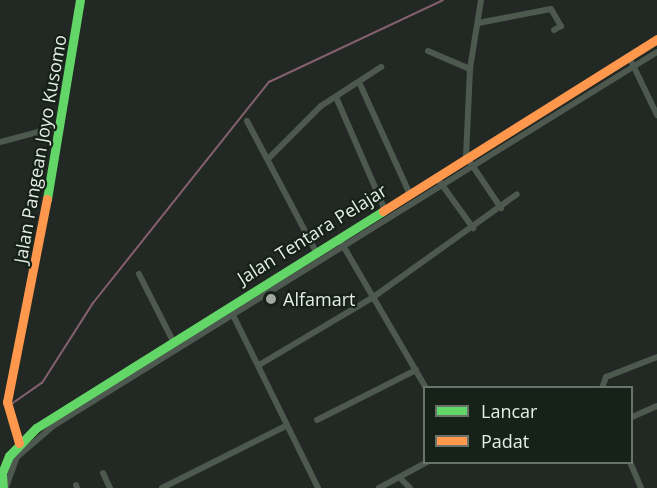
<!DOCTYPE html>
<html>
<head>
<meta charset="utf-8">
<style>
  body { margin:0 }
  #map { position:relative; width:657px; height:488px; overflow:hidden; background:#222823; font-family:"Open Sans",sans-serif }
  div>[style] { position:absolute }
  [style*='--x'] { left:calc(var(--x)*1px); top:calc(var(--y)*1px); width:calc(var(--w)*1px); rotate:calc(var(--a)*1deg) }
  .stream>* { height:2px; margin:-1px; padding:0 1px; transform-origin:1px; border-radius:1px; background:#84606e }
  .street>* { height:6px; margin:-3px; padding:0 3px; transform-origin:3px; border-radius:3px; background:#4d584f }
  .fast>* { height:9px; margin:-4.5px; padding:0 4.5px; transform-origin:4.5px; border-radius:4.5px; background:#63d668 }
  .slow>* { height:9px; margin:-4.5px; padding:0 4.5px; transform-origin:4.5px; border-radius:4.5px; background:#ff974d }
  .dots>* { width:16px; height:16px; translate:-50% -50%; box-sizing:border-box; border:3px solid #162118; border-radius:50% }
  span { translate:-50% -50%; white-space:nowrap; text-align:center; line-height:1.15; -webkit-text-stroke:4.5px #162118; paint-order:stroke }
  .street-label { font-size:18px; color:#e6ede7 }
  .poi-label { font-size:18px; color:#e6ede7 }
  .left { translate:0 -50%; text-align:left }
  .legend { position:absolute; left:423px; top:386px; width:210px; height:78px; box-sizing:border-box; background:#162118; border:2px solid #69736b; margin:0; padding:8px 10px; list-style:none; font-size:18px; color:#e6ede7 }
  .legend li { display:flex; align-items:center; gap:12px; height:30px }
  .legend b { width:30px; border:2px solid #69736b }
</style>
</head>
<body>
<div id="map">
  <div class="stream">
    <i style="--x:10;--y:405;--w:39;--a:-35"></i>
    <i style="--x:42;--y:383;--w:95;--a:-57.5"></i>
    <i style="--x:93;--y:303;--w:283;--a:-51.5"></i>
    <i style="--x:269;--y:82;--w:192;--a:-25.2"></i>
  </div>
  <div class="street">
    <i style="--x:481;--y:0;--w:70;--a:99.1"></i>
    <i style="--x:470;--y:69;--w:87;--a:92.6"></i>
    <i style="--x:466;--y:156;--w:63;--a:56.1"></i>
    <i style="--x:478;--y:23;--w:74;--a:-10.9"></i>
    <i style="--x:551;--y:9;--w:20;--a:60"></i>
    <i style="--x:561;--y:26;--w:8;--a:150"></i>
    <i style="--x:428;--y:51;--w:46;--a:23.2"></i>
    <i style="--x:632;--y:63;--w:58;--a:64.3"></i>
    <i style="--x:359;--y:82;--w:121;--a:65.6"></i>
    <i style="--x:336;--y:97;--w:121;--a:66.6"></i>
    <i style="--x:247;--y:121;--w:146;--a:62.2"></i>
    <i style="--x:0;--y:142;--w:62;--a:-14.9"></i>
    <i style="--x:268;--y:159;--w:75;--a:-45"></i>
    <i style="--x:321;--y:106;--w:72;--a:-33"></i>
    <i style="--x:440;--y:182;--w:57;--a:54.3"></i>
    <i style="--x:341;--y:242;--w:169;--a:59.8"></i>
    <i style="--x:139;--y:274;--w:75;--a:63.1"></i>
    <i style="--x:231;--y:311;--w:197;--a:63.8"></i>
    <i style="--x:259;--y:365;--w:131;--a:-30.7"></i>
    <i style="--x:372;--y:298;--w:178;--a:-35.6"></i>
    <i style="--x:602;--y:388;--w:12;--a:-70"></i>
    <i style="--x:606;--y:377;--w:55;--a:-21.4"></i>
    <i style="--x:632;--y:417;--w:27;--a:-24"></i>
    <i style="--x:317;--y:420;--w:111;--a:-26.8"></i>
    <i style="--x:630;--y:462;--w:28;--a:67"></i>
    <i style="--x:103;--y:473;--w:17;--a:65"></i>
    <i style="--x:400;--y:478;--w:14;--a:45"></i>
    <i style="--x:76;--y:485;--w:3;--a:72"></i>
    <i style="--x:6;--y:487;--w:32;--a:-70"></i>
    <i style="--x:17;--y:457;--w:48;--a:-40.7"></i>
    <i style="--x:53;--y:426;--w:710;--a:-31.77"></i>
    <i style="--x:162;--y:488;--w:139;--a:-26.6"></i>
    <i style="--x:379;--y:488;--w:55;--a:-28.4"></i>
  </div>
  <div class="fast">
    <i style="--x:47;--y:199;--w:202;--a:-80.6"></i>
    <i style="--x:2;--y:475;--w:13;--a:86"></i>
    <i style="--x:0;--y:478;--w:24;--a:-68"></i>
    <i style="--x:9;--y:456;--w:39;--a:-46"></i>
    <i style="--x:36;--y:428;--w:409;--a:-32"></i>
  </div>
  <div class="slow">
    <i style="--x:383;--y:211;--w:324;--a:-32.1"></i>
    <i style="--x:19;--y:443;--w:43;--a:-106.3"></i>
    <i style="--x:7;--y:402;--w:207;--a:-78.9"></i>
  </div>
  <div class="dots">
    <i style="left:271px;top:299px;background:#a1a8a2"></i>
  </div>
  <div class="street-label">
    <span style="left:40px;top:149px;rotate:-80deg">Jalan Pangean Joyo Kusomo</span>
    <span style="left:312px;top:234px;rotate:-32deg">Jalan Tentara Pelajar</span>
  </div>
  <div class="poi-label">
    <span class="left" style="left:283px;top:299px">Alfamart</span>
  </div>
  <ul class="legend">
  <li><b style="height:8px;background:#63d668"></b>Lancar</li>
  <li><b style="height:8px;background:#ff974d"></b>Padat</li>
  </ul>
</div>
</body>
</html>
